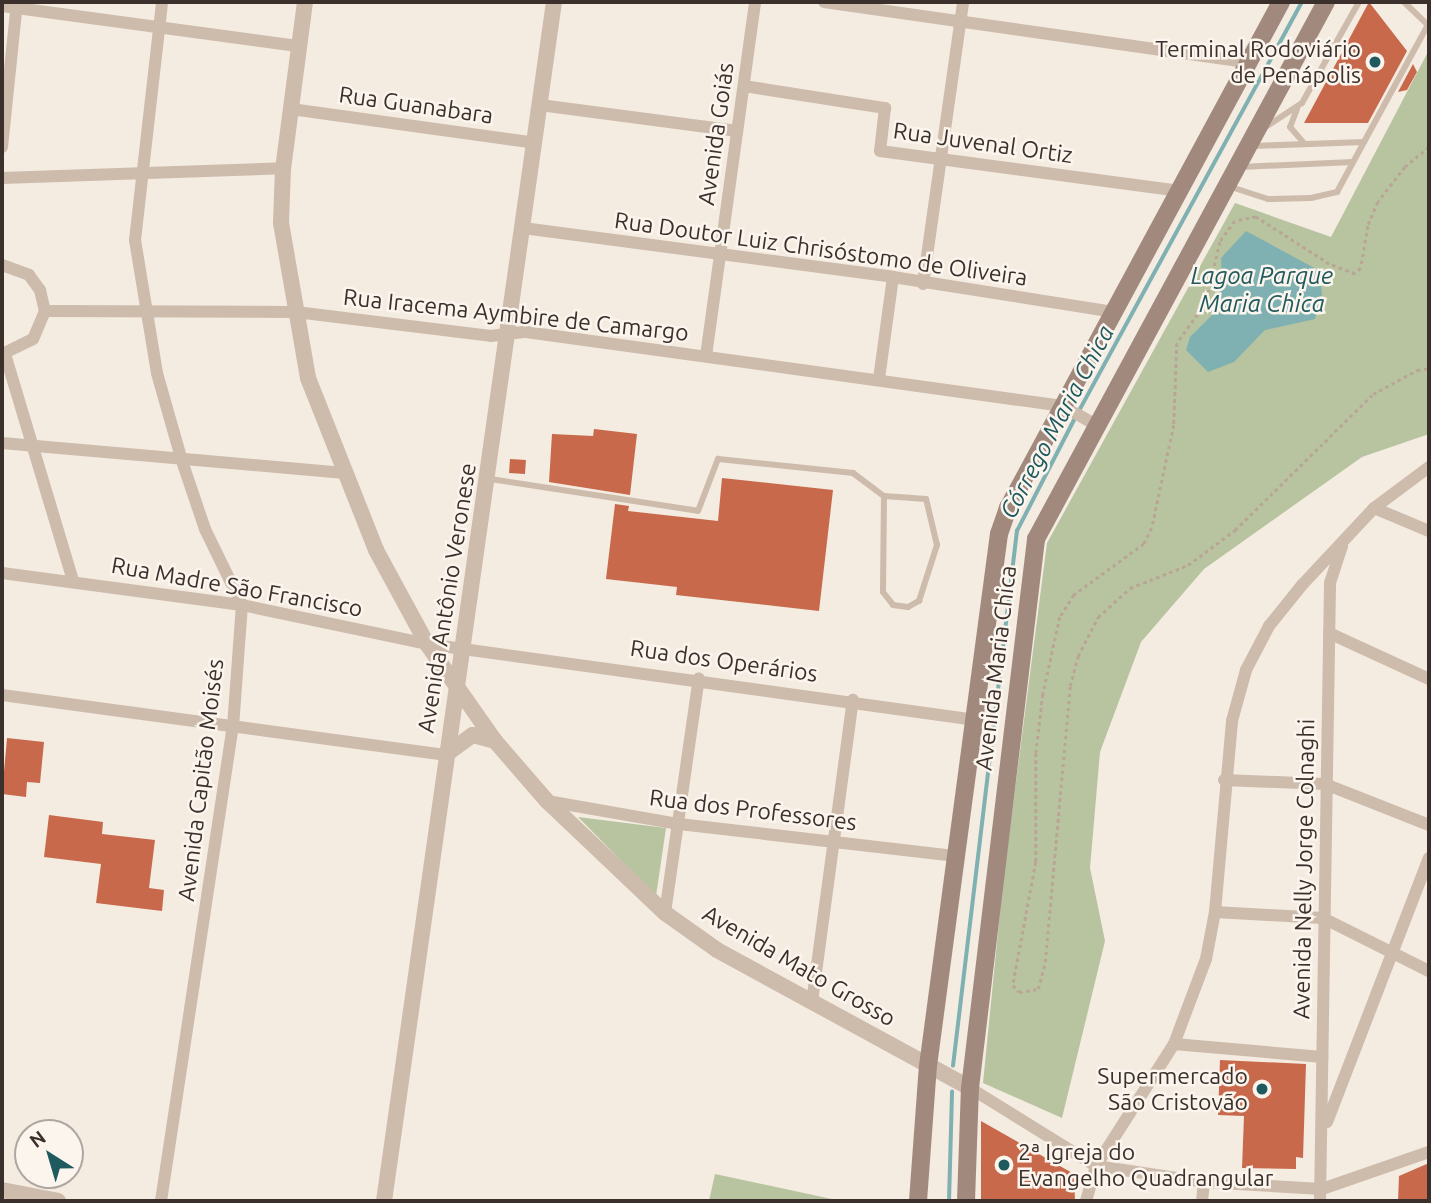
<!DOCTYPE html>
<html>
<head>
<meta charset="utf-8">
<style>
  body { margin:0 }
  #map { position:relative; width:1431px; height:1203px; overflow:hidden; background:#f4ebe1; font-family:Ubuntu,sans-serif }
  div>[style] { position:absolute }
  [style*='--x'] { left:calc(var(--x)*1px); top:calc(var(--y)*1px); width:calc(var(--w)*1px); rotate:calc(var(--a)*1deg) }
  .green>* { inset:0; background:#b8c4a0 }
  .water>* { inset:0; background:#7fb0b2 }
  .stream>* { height:3.5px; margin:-1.75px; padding:0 1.75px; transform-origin:1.75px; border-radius:1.75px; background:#7fb0b2 }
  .building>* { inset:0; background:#c8694b; transform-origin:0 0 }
  .path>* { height:2.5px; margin-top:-1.25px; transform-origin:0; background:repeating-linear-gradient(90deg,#b9a596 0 3.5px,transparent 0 7px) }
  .service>* { height:6px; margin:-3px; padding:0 3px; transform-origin:3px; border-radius:3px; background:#cdbbac }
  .minor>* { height:12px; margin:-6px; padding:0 6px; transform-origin:6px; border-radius:6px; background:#cdbbac }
  .tertiary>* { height:16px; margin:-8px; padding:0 8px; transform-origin:8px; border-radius:8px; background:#cdbbac }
  .secondary>* { height:18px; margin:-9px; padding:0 9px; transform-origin:9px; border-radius:9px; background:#a18a7d }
  .dots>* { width:19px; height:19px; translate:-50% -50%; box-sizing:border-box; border:4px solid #fbf5ee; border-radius:50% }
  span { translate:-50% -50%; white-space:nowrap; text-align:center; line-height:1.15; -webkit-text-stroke:5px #fbf5ee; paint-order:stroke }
  .poi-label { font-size:23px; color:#3b302b }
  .right { translate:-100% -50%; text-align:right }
  .left { translate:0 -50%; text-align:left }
  .street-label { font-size:23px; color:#3b302b }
  .water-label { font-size:24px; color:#1f5a5e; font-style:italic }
  .frame { position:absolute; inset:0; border:4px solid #3b302b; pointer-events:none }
  .north { position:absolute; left:14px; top:1119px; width:70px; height:70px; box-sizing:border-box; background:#fbf5ee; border:2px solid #aea6a0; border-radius:50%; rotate:323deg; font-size:19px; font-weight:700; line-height:28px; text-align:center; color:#3b302b }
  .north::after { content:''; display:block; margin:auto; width:24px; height:32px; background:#1f5a5e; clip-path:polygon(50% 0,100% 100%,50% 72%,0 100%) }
</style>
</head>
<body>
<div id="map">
  <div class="green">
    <i style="clip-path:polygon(1429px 50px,1429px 434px,1362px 457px,1204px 569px,1141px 642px,1100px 752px,1090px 868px,1105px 941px,1062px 1118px,983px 1083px,1003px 882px,1047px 543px,1235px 203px,1331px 237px)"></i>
    <i style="clip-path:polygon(578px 817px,666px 828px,656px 896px)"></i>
    <i style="clip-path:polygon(715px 1174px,841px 1201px,709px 1201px)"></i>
  </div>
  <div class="water">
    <i style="clip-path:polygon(1246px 231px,1320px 271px,1322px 295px,1315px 319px,1265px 330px,1234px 362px,1208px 372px,1186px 350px,1190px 337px,1215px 312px,1222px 280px,1221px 258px)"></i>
  </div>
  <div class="stream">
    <i style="--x:1079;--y:411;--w:466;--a:-61.4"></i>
    <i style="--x:953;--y:1066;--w:539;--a:-83.18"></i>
    <i style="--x:1017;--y:531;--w:127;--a:-62.8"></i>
    <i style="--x:949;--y:1201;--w:109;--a:-88.4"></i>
  </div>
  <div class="building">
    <i style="clip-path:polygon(1369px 2px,1407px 51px,1368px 123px,1304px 123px)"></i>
    <i style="clip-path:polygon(1413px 64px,1417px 72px,1407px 90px,1398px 92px)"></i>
    <i style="clip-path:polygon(594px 429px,637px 434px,630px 495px,549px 482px,552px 434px,593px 436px)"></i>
    <i style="left:510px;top:459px;width:16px;height:14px;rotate:4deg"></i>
    <i style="clip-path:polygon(722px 478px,833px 490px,819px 611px,676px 595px,677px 587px,606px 579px,615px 504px,629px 506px,628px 511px,718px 521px)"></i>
    <i style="clip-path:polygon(7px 738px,44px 742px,40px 783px,27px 782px,26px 797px,2px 794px)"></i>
    <i style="clip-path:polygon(49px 815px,103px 822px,102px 834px,155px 840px,149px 888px,164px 890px,162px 911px,96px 903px,101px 864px,44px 857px)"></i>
    <i style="clip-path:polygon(1220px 1060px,1306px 1064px,1303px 1158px,1296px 1157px,1296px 1169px,1242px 1168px,1244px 1116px,1218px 1115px)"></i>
    <i style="clip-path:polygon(981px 1121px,1074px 1174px,1075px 1201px,981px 1201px)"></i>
    <i style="clip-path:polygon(1429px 1163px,1429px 1201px,1398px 1201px,1399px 1176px)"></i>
  </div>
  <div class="path">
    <i style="--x:1429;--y:147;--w:31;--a:140"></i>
    <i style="--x:1405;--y:167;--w:44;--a:127.6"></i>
    <i style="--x:1378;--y:202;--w:26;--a:113"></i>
    <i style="--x:1368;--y:226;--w:43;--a:99.5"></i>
    <i style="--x:1361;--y:268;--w:8;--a:135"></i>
    <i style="--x:1355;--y:274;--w:28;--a:-159"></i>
    <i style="--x:1329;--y:264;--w:87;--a:-147.2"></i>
    <i style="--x:1256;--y:217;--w:21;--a:169"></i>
    <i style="--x:1235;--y:221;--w:26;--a:126"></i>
    <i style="--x:1220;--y:242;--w:63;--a:102.9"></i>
    <i style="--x:1206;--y:303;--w:49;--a:125.9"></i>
    <i style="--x:1177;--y:343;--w:82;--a:92.1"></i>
    <i style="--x:1174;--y:425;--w:105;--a:102.1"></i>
    <i style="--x:1152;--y:528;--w:18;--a:117"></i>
    <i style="--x:1144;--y:544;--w:87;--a:143.9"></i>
    <i style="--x:1074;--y:595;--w:26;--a:122"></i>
    <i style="--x:1060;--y:617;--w:79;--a:102.4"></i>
    <i style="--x:1043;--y:694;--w:59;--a:96.8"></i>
    <i style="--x:1036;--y:753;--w:109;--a:90"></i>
    <i style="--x:1036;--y:862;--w:125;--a:100.6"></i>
    <i style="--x:1013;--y:985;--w:9;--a:49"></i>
    <i style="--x:1019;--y:992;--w:19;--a:-9"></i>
    <i style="--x:1038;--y:989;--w:28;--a:-75"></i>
    <i style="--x:1045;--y:962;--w:277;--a:-84.8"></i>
    <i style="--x:1070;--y:686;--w:31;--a:-75"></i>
    <i style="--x:1078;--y:656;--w:44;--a:-62.9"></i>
    <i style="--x:1098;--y:617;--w:43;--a:-42.2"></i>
    <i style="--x:1130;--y:588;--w:62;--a:-21.6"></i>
    <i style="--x:1188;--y:565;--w:59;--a:-36.7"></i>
    <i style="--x:1235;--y:530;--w:194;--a:-44.6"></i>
    <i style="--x:1373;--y:394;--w:50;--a:-28.6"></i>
    <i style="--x:1417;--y:370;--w:12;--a:-9"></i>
  </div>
  <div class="service">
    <i style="--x:1404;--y:2;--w:33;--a:44"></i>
    <i style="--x:1297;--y:109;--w:19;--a:111"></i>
    <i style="--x:1290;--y:127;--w:21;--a:49"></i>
    <i style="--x:1264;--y:128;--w:45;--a:-33.3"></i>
    <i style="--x:1302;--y:103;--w:116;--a:-60.6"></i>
    <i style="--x:1253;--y:146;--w:111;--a:-2.1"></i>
    <i style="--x:1364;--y:142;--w:136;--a:-61.4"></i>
    <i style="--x:1241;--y:167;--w:112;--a:-2.6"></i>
    <i style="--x:1228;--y:186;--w:42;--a:18"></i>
    <i style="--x:1268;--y:199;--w:43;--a:-1.3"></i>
    <i style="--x:1311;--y:198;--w:27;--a:-13"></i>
    <i style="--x:1337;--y:192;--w:57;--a:-61.6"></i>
    <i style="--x:490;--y:479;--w:210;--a:8.7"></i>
    <i style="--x:698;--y:511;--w:56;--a:-69"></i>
    <i style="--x:718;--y:459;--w:136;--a:5.9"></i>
    <i style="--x:853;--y:473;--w:39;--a:37"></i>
    <i style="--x:884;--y:496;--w:96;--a:90.6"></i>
    <i style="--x:883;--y:592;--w:16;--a:52"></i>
    <i style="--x:893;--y:605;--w:15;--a:8"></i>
    <i style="--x:908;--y:607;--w:13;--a:-29"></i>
    <i style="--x:919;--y:601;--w:59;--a:-72.2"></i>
    <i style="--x:937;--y:545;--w:47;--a:-103.4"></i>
    <i style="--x:926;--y:499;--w:42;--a:-175.9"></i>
  </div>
  <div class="minor">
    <i style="--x:824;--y:2;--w:428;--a:8.1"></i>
    <i style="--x:2;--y:6;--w:300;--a:7.7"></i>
    <i style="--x:744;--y:86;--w:143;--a:8.9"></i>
    <i style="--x:885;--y:108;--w:43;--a:96.6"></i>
    <i style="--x:880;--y:151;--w:301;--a:7.6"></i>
    <i style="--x:540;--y:105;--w:199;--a:7.5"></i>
    <i style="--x:291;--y:109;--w:246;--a:7.9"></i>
    <i style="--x:2;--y:147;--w:146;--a:-84.1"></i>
    <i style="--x:2;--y:178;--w:281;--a:-2"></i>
    <i style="--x:523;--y:228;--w:373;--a:7.5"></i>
    <i style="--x:893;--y:277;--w:223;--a:9"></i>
    <i style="--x:2;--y:265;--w:29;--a:20"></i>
    <i style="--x:29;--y:275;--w:19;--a:54"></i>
    <i style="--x:40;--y:290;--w:22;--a:77"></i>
    <i style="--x:45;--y:311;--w:30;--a:113"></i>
    <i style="--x:33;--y:339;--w:34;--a:154"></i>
    <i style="--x:923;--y:284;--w:285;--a:-81.9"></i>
    <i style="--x:45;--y:311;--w:251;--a:0.2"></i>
    <i style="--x:296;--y:312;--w:196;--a:7"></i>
    <i style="--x:491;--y:336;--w:35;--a:-7"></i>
    <i style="--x:526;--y:332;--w:542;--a:7.85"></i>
    <i style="--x:1063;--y:406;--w:38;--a:30"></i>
    <i style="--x:5;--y:354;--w:237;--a:73.3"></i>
    <i style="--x:706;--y:356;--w:357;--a:-82.1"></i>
    <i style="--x:879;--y:379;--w:103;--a:-82.2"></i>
    <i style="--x:2;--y:443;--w:341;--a:5"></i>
    <i style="--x:1374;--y:508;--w:60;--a:22.7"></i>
    <i style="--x:2;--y:573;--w:242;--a:7.6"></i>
    <i style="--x:242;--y:605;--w:189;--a:11.9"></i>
    <i style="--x:427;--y:644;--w:554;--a:7.88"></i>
    <i style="--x:1329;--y:633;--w:110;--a:24.7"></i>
    <i style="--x:2;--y:695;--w:447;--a:7.7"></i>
    <i style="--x:1224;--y:780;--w:101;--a:2.3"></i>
    <i style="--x:1325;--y:784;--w:112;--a:21.5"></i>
    <i style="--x:547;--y:801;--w:134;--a:9.9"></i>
    <i style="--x:679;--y:824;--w:277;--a:6.6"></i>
    <i style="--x:1215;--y:912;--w:108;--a:3.2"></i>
    <i style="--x:1323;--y:918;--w:119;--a:26.6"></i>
    <i style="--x:665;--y:913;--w:237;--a:-81.8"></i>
    <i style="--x:812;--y:1002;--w:305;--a:-82.3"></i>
    <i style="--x:1174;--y:1044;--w:149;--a:5"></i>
    <i style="--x:970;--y:1088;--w:148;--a:31.8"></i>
    <i style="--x:1096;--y:1166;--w:109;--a:8.4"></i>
    <i style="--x:1204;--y:1182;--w:118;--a:3.4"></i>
    <i style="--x:1322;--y:1189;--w:113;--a:-19.1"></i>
    <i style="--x:1327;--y:1122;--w:283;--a:-68.9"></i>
    <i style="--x:161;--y:1201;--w:479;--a:-81.4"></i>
    <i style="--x:233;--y:727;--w:122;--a:-85.8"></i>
    <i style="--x:242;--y:605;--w:85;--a:-116"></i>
    <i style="--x:205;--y:529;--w:72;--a:-108.7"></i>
    <i style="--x:182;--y:461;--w:91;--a:-105.9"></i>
    <i style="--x:157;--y:373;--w:135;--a:-99.4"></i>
    <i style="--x:135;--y:240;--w:240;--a:-83.5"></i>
    <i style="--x:1086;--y:1201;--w:36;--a:-74"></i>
    <i style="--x:1096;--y:1166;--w:145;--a:-57.4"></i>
    <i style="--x:1174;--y:1044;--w:91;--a:-69.4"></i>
    <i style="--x:1206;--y:959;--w:48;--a:-79.2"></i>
    <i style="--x:1215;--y:912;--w:192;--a:-84.9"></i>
    <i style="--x:1232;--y:721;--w:53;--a:-74.6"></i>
    <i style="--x:1246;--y:670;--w:50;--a:-62.4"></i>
    <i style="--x:1269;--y:626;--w:53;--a:-51.2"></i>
    <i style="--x:1302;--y:585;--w:105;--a:-46.9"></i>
    <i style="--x:1374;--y:508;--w:69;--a:-36.7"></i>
    <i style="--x:1202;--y:1201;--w:19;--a:-84"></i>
    <i style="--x:1320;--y:1201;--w:618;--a:-89.07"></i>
    <i style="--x:1330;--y:583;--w:39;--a:-72"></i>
  </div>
  <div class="tertiary">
    <i style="--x:305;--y:2;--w:167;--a:97.5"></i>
    <i style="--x:283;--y:168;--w:55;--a:92.1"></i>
    <i style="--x:281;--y:223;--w:157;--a:80.1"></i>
    <i style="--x:308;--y:378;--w:185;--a:68.4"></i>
    <i style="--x:376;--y:550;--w:107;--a:61.5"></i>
    <i style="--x:427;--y:644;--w:118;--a:55"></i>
    <i style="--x:495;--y:741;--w:79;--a:49.1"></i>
    <i style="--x:547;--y:801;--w:163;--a:43.5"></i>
    <i style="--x:665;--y:913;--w:64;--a:35.4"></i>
    <i style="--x:717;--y:950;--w:288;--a:28.6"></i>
    <i style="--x:445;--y:755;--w:34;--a:-36"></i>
    <i style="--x:473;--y:735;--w:23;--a:15"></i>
    <i style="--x:2;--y:1190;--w:57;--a:11.1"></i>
    <i style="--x:384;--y:1201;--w:1211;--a:-81.93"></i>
  </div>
  <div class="secondary">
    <i style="--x:918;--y:1201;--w:135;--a:-85.8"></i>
    <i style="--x:928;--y:1066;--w:537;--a:-82.4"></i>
    <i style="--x:999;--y:534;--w:28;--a:-71"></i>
    <i style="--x:1008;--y:508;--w:575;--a:-61.65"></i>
    <i style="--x:966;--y:1201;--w:113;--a:-88"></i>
    <i style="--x:970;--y:1088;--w:553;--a:-83.14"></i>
    <i style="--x:1036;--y:539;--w:610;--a:-61.63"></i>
  </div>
  <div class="dots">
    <i style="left:1375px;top:62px;background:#1f5a5e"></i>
    <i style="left:1262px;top:1089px;background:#1f5a5e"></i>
    <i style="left:1004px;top:1165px;background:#1f5a5e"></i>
  </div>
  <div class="poi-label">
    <span class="right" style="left:1361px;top:62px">Terminal Rodoviário<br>de Penápolis</span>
    <span class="right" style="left:1248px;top:1089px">Supermercado<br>São Cristovão</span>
    <span class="left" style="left:1018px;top:1165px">2ª Igreja do<br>Evangelho Quadrangular</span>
  </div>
  <div class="street-label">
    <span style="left:416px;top:105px;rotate:8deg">Rua Guanabara</span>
    <span style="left:716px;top:134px;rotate:-82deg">Avenida Goiás</span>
    <span style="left:983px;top:143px;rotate:8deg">Rua Juvenal Ortiz</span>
    <span style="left:821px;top:249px;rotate:8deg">Rua Doutor Luiz Chrisóstomo de Oliveira</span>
    <span style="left:516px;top:315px;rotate:6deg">Rua Iracema Aymbire de Camargo</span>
    <span style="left:237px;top:587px;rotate:10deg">Rua Madre São Francisco</span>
    <span style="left:447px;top:598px;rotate:-81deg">Avenida Antônio Veronese</span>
    <span style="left:724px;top:661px;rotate:8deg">Rua dos Operários</span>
    <span style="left:996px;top:668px;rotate:-83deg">Avenida Maria Chica</span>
    <span style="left:201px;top:780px;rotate:-83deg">Avenida Capitão Moisés</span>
    <span style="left:753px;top:810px;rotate:7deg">Rua dos Professores</span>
    <span style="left:1304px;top:869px;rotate:-89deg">Avenida Nelly Jorge Colnaghi</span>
    <span style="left:799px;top:966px;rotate:30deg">Avenida Mato Grosso</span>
  </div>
  <div class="water-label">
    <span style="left:1262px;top:290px">Lagoa Parque<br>Maria Chica</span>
    <span style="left:1057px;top:422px;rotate:-62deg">Córrego Maria Chica</span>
  </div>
  <div class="frame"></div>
  <div class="north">N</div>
</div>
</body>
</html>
